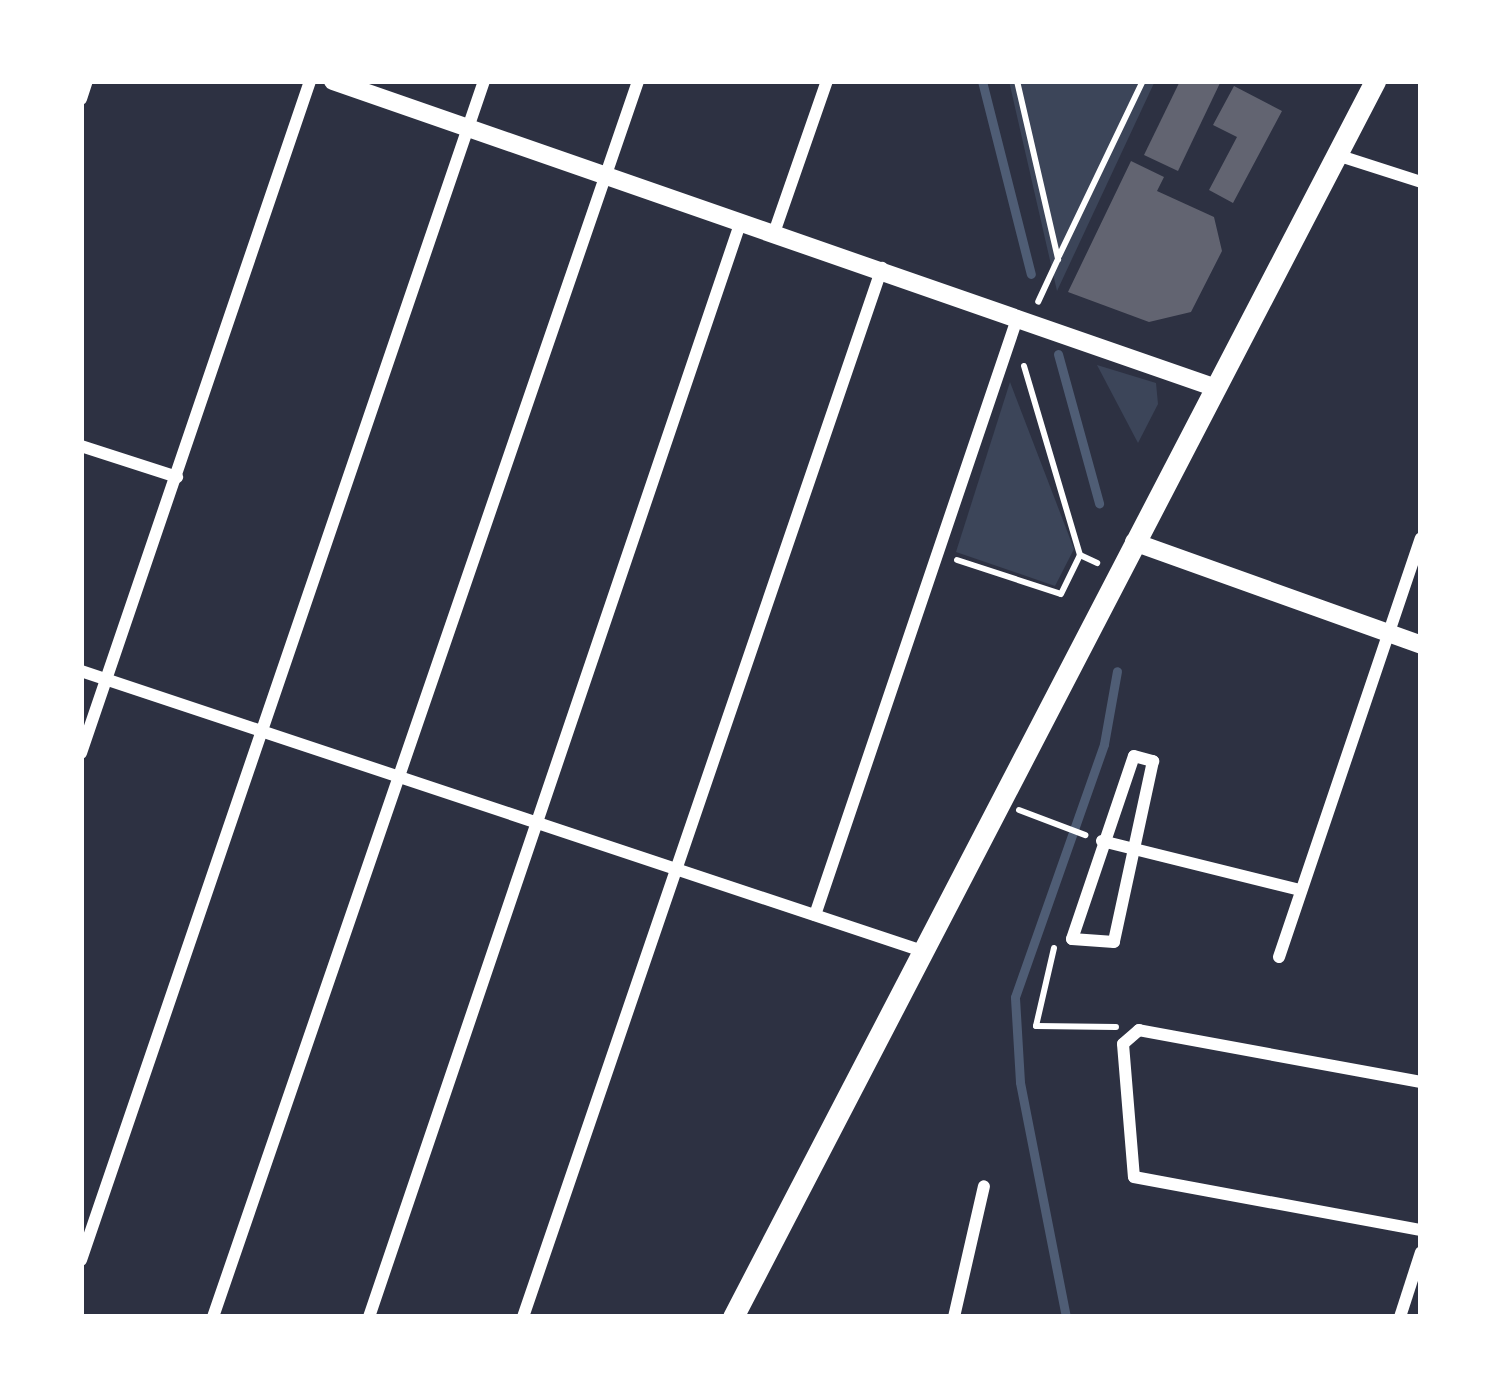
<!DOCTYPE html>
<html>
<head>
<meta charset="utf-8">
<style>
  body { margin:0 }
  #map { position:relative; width:1502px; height:1398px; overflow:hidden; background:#2d3142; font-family:"Alegreya Sans",sans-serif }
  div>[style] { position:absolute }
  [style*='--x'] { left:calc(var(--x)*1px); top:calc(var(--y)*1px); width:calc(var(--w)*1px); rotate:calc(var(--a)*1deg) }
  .green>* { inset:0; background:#3c4559 }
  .stream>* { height:9px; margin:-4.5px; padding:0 4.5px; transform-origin:4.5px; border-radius:4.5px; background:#4f5d75 }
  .building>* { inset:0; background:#626471 }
  .path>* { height:6px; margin:-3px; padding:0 3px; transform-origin:3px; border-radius:3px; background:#fff }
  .minor>* { height:12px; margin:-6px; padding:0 6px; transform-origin:6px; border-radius:6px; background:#fff }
  .tertiary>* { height:18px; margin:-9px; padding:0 9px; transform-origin:9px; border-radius:9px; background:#fff }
  .secondary>* { height:21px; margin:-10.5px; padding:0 10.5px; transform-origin:10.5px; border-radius:10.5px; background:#fff }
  span { translate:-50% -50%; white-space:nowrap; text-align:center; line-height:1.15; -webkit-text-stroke:9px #fff; paint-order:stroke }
  .frame { position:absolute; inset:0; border:84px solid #fff; pointer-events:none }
</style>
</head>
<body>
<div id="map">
  <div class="green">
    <i style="clip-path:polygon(1009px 81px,1155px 81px,1057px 291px)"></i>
    <i style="clip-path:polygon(1097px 365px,1156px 383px,1158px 404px,1138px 443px)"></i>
    <i style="clip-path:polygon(1010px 382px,1074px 549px,1055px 586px,956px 552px)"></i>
  </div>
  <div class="stream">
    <i style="--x:982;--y:81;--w:199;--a:75.8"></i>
    <i style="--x:1058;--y:354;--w:155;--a:74.6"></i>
    <i style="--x:1066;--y:1317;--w:239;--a:-101.1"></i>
    <i style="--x:1020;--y:1082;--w:85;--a:-93.4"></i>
    <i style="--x:1015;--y:997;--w:268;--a:-70.6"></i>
    <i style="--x:1104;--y:744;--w:74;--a:-79.9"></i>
  </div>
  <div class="building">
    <i style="clip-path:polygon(1180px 81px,1220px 83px,1178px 171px,1144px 155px)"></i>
    <i style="clip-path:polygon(1234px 86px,1282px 111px,1233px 203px,1209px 190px,1237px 137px,1213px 125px)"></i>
    <i style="clip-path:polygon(1131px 161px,1164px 177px,1157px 191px,1214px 217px,1222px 251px,1191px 312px,1149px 322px,1068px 292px)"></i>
  </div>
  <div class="path">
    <i style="--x:1017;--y:81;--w:183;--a:77"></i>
    <i style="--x:1058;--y:259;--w:47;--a:114.9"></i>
    <i style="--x:1059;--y:256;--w:194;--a:-64.4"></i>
    <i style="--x:1024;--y:366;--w:197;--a:73.5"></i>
    <i style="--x:1080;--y:555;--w:19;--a:25"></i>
    <i style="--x:957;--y:560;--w:109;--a:18.1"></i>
    <i style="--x:1061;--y:594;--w:43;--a:-64"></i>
    <i style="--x:1019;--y:810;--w:71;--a:20.7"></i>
    <i style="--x:1054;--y:948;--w:80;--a:103"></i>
    <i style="--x:1036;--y:1026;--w:80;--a:0.7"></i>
  </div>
  <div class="minor">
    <i style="--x:81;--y:99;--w:19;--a:-72"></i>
    <i style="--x:1337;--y:155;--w:88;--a:17.8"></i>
    <i style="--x:775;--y:230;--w:158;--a:-70.8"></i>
    <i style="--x:81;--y:446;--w:101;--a:17.9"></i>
    <i style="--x:81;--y:671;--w:886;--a:18.41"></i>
    <i style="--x:81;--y:753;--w:710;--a:-71.18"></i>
    <i style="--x:1134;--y:756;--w:20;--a:15"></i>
    <i style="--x:1153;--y:761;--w:185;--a:102.2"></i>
    <i style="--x:1114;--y:942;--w:42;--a:-175.9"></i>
    <i style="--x:1072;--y:939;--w:193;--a:-71.3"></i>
    <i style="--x:1102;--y:841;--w:204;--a:13.9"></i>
    <i style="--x:815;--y:915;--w:632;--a:-71.28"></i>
    <i style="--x:1279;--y:957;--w:442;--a:-71.3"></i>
    <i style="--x:1421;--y:1082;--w:287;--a:-169.6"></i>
    <i style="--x:1139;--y:1030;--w:21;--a:139"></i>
    <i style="--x:1123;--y:1044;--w:133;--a:85.3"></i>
    <i style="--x:1134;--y:1177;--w:292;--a:10.5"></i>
    <i style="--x:81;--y:1260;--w:1246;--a:-71.13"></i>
    <i style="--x:213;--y:1317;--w:1307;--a:-71.02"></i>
    <i style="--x:369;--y:1317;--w:1157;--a:-71.25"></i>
    <i style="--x:523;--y:1317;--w:1109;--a:-71.11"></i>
    <i style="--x:954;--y:1317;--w:134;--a:-77.1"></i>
    <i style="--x:1400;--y:1317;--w:68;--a:-72.1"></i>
  </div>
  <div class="tertiary">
    <i style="--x:333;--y:81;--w:932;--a:19.17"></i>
    <i style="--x:1134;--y:542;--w:305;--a:19.7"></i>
  </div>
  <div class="secondary">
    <i style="--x:733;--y:1317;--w:1393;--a:-62.55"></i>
  </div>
  <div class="frame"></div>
</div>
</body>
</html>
